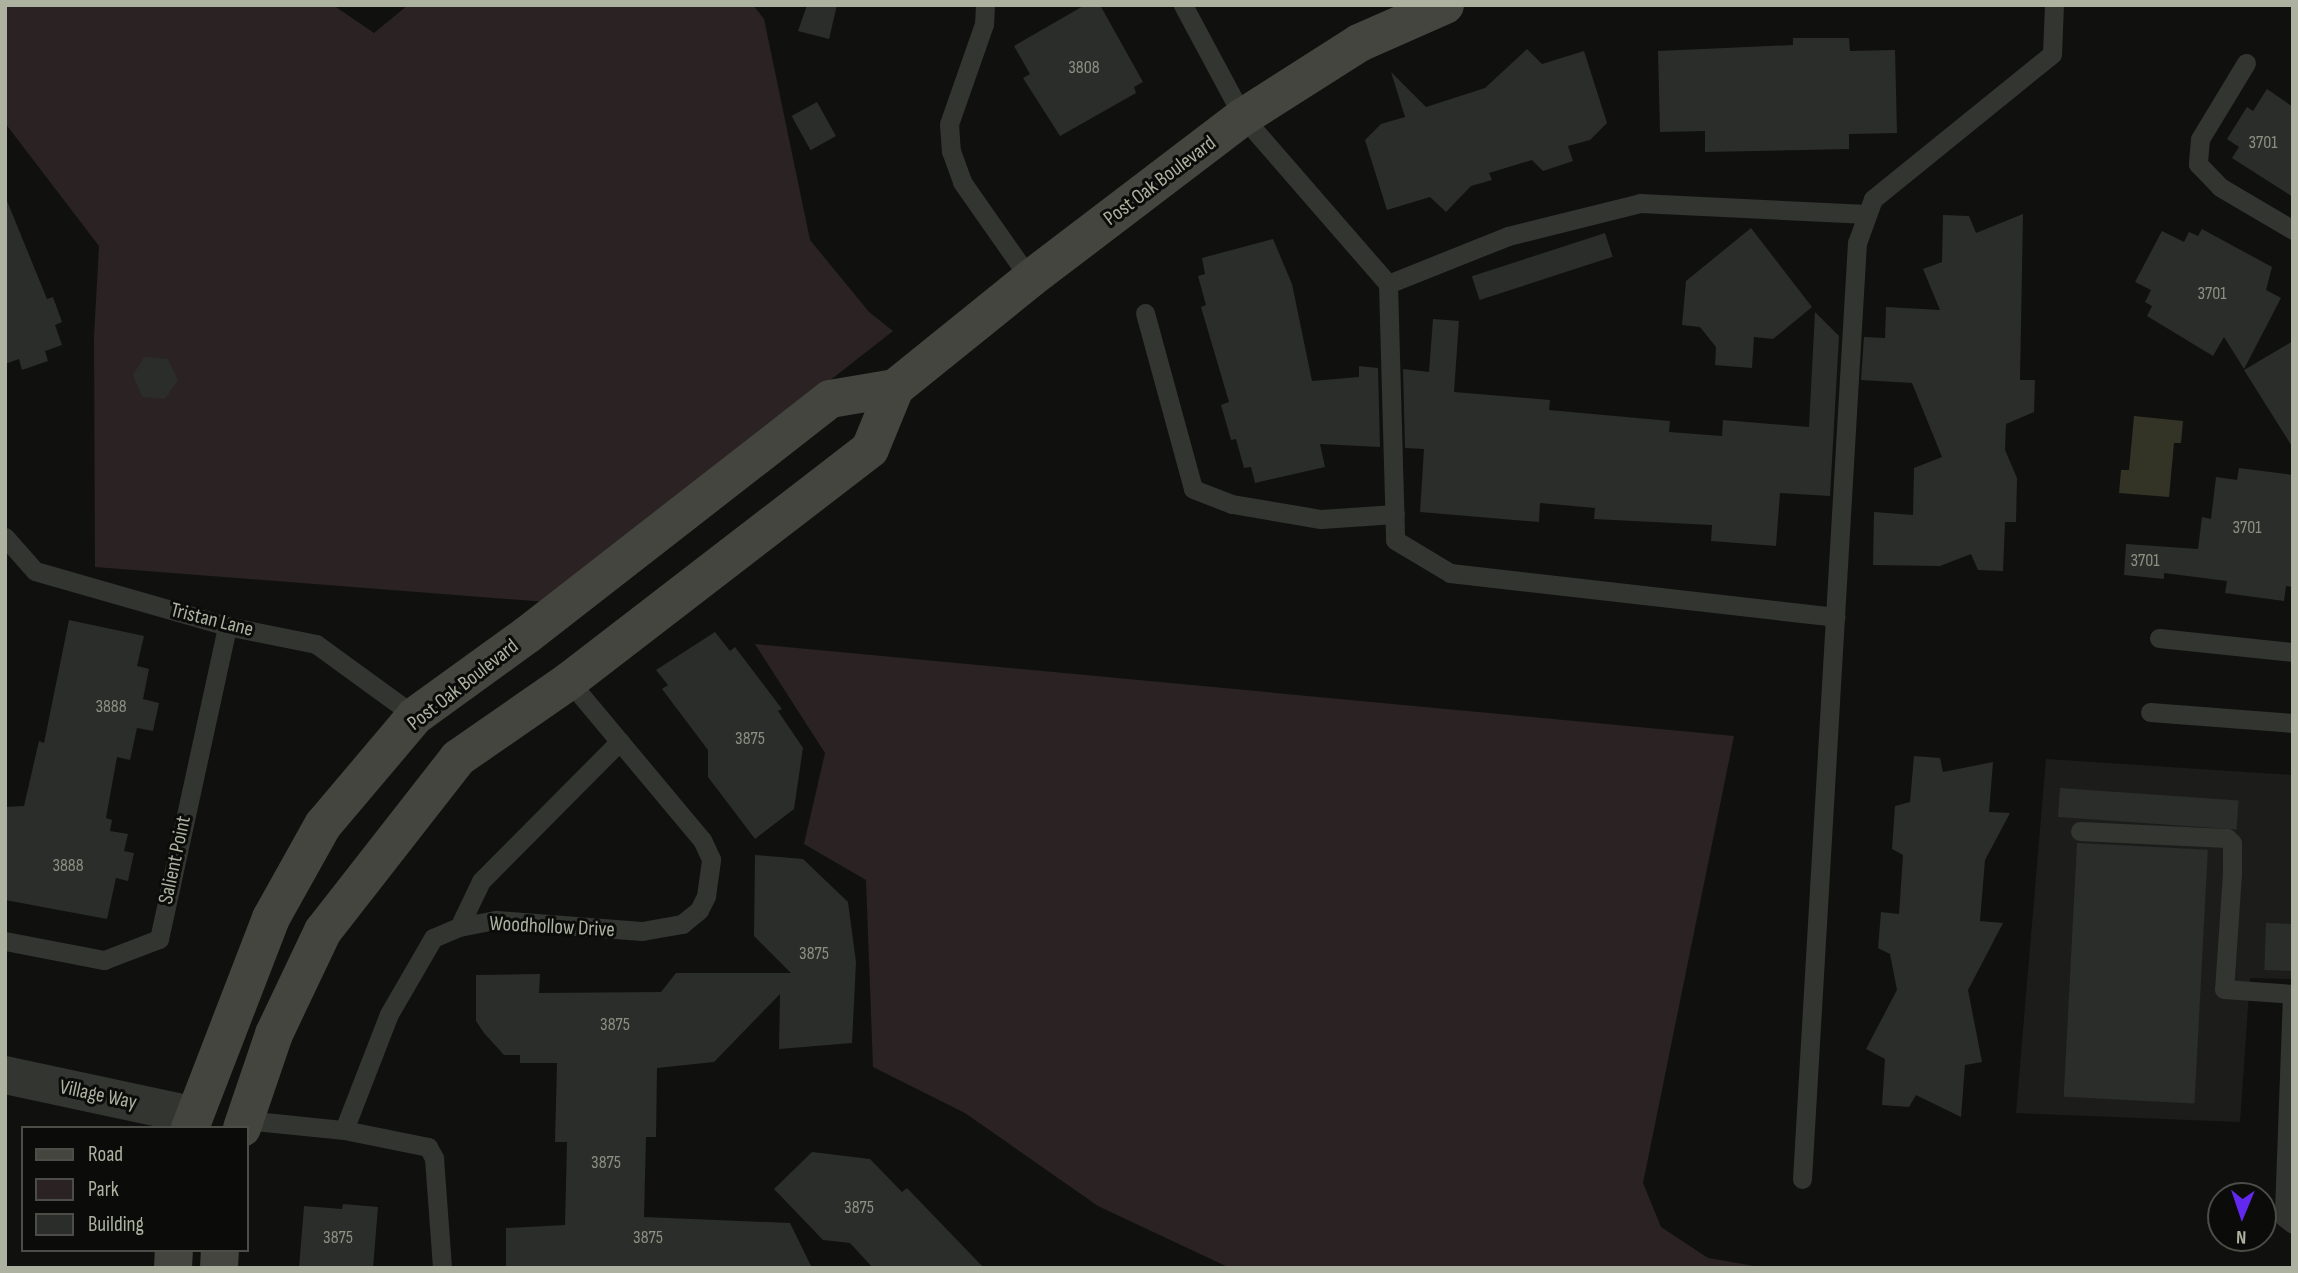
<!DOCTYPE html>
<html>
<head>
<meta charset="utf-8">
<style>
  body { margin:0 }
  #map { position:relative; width:2298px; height:1273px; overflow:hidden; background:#10110f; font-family:"Sofia Sans Condensed",sans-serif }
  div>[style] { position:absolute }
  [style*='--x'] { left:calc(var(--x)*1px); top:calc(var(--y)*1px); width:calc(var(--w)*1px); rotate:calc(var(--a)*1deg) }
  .built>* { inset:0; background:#1c1d1b }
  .green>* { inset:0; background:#2b2224 }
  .water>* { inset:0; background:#333426 }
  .building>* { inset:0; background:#2b2d2a; transform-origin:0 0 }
  .lane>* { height:19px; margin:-9.5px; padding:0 9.5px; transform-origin:9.5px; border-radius:9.5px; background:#333530 }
  .street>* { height:38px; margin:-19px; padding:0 19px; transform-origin:19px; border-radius:19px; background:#333530 }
  .secondary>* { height:38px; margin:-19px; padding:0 19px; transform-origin:19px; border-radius:19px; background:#43453e }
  span { translate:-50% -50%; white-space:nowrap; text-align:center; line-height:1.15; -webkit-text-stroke:6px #0b0b0a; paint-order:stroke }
  .number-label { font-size:18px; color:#8c9082 }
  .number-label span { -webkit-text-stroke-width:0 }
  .street-label { font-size:21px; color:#acb1a0 }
  .frame { position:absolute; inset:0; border:7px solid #acb1a0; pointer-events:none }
  .legend { position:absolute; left:21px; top:1126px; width:228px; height:126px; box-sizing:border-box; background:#0b0b0a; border:2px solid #4b4d46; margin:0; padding:9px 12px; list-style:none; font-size:21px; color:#acb1a0 }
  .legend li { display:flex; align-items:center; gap:14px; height:35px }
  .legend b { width:35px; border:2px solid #4b4d46 }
  .north { position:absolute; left:2207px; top:1182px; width:70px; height:70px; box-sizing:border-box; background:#0b0b0a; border:2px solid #4b4d46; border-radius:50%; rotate:182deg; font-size:19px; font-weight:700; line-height:28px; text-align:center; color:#acb1a0 }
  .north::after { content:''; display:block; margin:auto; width:24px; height:32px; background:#6328ef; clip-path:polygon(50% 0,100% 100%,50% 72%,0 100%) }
</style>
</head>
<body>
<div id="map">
  <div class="built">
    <i style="clip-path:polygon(2046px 759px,2293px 775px,2293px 979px,2250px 978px,2240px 1122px,2016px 1113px)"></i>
  </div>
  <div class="green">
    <i style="clip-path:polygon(5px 5px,333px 5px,374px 33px,408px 5px,753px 5px,764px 19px,810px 240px,869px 312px,893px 331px,547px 602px,95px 567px,94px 337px,99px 246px,5px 123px)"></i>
    <i style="clip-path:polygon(755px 644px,1734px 736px,1643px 1183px,1661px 1227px,1708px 1258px,1766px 1268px,1230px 1268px,1098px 1206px,965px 1113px,873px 1067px,866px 880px,804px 844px,825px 753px)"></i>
  </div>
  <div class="water">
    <i style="clip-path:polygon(2134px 416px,2183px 421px,2181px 443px,2174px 443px,2169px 497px,2119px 493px,2121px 470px,2129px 470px)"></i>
  </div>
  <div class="building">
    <i style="clip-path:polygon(807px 5px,837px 5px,829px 39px,798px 31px)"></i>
    <i style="clip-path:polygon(1085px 5px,1100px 5px,1143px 82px,1134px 87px,1136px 93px,1060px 136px,1023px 78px,1030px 74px,1014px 46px)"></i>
    <i style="clip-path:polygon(1793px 38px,1849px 38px,1850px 51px,1895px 50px,1897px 133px,1849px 134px,1849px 149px,1705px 152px,1705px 131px,1660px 132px,1658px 51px,1793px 45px)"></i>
    <i style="clip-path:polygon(1527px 49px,1542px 64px,1584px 51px,1607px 123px,1590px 140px,1568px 146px,1573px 161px,1543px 171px,1532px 160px,1489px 173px,1492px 180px,1471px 186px,1446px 212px,1430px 197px,1387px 210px,1365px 140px,1381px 124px,1405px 117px,1391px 72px,1426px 107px,1485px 88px)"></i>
    <i style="clip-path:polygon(2267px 89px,2293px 107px,2293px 197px,2232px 158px,2239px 147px,2227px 139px,2247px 107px,2253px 111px)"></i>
    <i style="left:817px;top:102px;width:39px;height:29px;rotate:61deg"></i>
    <i style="clip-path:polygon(5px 196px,47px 299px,53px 297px,62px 322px,55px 325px,62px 345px,45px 351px,48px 361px,22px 370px,19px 359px,5px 364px)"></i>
    <i style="clip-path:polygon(2023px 214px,2020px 380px,2035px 380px,2034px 412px,2006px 424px,2005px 450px,2017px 478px,2016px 522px,2005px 522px,2003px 571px,1978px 570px,1971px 554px,1940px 566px,1873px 565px,1874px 512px,1913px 515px,1914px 468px,1942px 457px,1912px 383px,1861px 380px,1864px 337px,1885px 338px,1886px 307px,1940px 310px,1923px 269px,1942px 262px,1943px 215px,1969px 216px,1976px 233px)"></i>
    <i style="clip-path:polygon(1751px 228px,1812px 307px,1773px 339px,1754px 337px,1752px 368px,1715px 365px,1716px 347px,1700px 327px,1682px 325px,1686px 281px)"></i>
    <i style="clip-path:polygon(2202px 229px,2272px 267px,2266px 290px,2281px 298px,2244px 369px,2224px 337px,2213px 356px,2147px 316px,2152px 306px,2145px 302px,2151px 290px,2135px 282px,2162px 231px,2184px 242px,2189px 232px,2198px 236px)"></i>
    <i style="left:1605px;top:233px;width:25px;height:140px;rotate:72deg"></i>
    <i style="clip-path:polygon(1273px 239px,1292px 284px,1312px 381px,1359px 377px,1359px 366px,1378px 368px,1380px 447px,1320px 444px,1325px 467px,1255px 483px,1251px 467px,1244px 468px,1236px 439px,1231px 440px,1221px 405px,1229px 402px,1201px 307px,1206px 305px,1198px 276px,1205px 274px,1202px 258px)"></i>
    <i style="clip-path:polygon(1815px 312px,1839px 336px,1830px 496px,1780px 493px,1776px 546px,1711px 541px,1712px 525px,1594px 519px,1595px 508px,1540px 503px,1539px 522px,1420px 512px,1424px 449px,1405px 448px,1403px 369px,1429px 372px,1433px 319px,1459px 321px,1454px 392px,1550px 400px,1549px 410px,1670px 421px,1669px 432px,1722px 436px,1723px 420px,1809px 427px)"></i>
    <i style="clip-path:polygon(2293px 341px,2293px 448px,2244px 370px)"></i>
    <i style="clip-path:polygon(144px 357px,168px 359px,178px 380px,165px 399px,142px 397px,133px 375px)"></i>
    <i style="clip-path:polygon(2239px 468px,2293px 475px,2293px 587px,2286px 586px,2284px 601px,2225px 593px,2227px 581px,2164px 573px,2164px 579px,2124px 575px,2126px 544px,2198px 549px,2202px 517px,2211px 519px,2216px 477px,2237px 480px)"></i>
    <i style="clip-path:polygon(69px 620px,144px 636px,137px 666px,149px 669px,143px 699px,159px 703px,153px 731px,137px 728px,130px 760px,117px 757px,106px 818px,112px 820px,110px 831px,128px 834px,124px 851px,134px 853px,128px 881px,116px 878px,107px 919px,5px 900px,5px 807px,24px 806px,39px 741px,44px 743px)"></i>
    <i style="clip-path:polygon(715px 632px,730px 651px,735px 647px,782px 709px,778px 711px,803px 748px,794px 809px,755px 839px,708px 777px,708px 750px,662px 689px,668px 685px,656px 670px)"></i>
    <i style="clip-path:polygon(1914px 756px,1940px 758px,1943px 772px,1993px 762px,1989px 812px,2010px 813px,1985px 860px,1980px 921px,2003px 923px,1968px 990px,1982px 1062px,1965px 1065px,1961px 1117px,1916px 1095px,1909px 1107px,1882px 1105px,1885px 1059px,1866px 1049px,1897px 990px,1890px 954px,1878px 948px,1881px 912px,1899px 914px,1903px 855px,1892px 849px,1895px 806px,1910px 802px)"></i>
    <i style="left:2060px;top:788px;width:179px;height:29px;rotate:4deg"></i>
    <i style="left:2077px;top:843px;width:131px;height:254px;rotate:3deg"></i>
    <i style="clip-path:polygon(755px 855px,803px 859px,848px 902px,856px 962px,852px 1043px,779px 1049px,780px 994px,714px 1062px,657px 1068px,656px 1137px,646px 1137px,644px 1217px,790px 1223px,812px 1268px,506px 1268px,506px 1228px,565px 1225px,567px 1142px,555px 1142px,557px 1063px,520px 1063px,520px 1055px,504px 1055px,484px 1033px,476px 1021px,476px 975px,540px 974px,539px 993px,661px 992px,676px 973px,791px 973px,754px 936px)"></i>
    <i style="left:2266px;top:923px;width:27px;height:47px;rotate:2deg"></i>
    <i style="clip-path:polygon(812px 1152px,870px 1159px,902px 1192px,907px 1188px,984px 1268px,873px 1268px,850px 1243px,823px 1240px,774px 1189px)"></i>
    <i style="clip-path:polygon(343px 1204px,378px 1207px,373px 1268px,299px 1268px,304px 1206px,342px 1209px)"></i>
  </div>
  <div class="lane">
    <i style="--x:985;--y:5;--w:19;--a:93"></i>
    <i style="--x:984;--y:24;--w:106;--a:109.3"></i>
    <i style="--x:949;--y:124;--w:27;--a:86"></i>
    <i style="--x:951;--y:151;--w:33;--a:70"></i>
    <i style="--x:962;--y:182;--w:118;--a:55"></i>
    <i style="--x:1183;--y:5;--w:127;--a:61.8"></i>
    <i style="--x:1243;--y:117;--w:221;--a:49"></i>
    <i style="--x:1388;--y:284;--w:129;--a:-21.8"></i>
    <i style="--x:1508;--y:236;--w:136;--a:-14"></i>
    <i style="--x:1640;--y:203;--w:227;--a:2.8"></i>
    <i style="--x:2246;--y:63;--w:89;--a:121.2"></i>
    <i style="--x:2200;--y:139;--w:25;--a:95"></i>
    <i style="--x:2198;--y:164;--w:32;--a:46"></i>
    <i style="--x:2220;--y:187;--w:85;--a:30.5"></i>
    <i style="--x:1388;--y:284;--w:256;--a:88.4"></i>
    <i style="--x:1395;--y:540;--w:64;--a:31"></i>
    <i style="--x:1450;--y:573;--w:388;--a:6.5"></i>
    <i style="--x:1145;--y:313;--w:182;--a:74.7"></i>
    <i style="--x:1193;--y:489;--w:42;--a:21"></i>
    <i style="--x:1232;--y:504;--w:90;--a:9.6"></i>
    <i style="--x:1321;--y:519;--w:74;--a:-3.9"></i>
    <i style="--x:5;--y:537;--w:45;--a:48.6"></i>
    <i style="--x:35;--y:571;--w:200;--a:16"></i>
    <i style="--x:227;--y:626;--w:91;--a:11.4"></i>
    <i style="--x:316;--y:644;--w:122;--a:36"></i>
    <i style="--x:2159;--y:638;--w:135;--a:6"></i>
    <i style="--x:2150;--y:712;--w:143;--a:4.4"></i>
    <i style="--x:2080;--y:831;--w:147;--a:2.7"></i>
    <i style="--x:2227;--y:838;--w:7;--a:45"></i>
    <i style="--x:2232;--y:843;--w:30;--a:90"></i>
    <i style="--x:2232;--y:873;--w:116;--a:93.9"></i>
    <i style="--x:2224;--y:989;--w:69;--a:4.1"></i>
    <i style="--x:459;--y:927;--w:51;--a:-64.4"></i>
    <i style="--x:481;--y:881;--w:197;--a:-45.2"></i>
    <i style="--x:5;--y:941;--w:101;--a:10.9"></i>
    <i style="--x:104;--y:960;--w:59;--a:-20.9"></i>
    <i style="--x:159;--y:939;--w:320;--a:-77.7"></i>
    <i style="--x:2292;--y:994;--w:223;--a:92.1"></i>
    <i style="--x:2284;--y:1217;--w:11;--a:38"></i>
    <i style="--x:245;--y:1120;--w:100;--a:5.8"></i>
    <i style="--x:344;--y:1130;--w:86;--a:11.4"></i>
    <i style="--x:428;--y:1147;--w:13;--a:61"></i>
    <i style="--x:434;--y:1158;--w:110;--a:85.8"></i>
    <i style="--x:344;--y:1130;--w:124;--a:-68.8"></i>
    <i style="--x:389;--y:1014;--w:88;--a:-59.9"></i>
    <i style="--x:433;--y:938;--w:28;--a:-23"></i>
    <i style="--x:459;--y:927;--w:38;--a:-11"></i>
    <i style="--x:496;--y:920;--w:146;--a:4.3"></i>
    <i style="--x:642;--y:931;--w:41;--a:-9.9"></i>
    <i style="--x:682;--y:924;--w:22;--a:-39"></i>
    <i style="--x:699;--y:910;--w:16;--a:-63"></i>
    <i style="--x:706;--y:896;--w:37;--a:-82"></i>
    <i style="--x:711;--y:859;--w:21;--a:-115"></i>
    <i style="--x:702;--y:840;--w:207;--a:-129.9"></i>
    <i style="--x:1802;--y:1179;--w:938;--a:-86.64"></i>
    <i style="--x:1857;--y:243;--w:47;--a:-70"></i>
    <i style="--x:1873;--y:199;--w:230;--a:-39"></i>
    <i style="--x:2052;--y:54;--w:49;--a:-87.7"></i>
  </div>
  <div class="street">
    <i style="--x:5;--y:1075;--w:191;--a:12.1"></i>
  </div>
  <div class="secondary">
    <i style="--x:190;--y:1128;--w:225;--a:-68.9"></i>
    <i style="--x:271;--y:918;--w:107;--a:-60.8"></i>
    <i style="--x:323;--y:825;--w:143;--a:-49.8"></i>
    <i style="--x:415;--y:716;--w:138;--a:-35.9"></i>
    <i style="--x:527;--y:635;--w:384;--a:-37.9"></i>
    <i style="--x:830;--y:399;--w:66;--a:-9.6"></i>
    <i style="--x:242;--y:1128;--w:99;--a:-71.2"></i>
    <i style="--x:274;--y:1034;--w:114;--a:-64.6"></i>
    <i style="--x:323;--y:931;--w:219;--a:-52"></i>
    <i style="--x:458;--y:758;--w:135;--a:-34.7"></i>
    <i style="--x:569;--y:681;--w:380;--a:-37.6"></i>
    <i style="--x:870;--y:449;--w:66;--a:-67.7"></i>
    <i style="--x:895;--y:388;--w:174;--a:-38.9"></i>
    <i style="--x:1030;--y:279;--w:268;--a:-37.3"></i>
    <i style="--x:1243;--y:117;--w:138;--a:-32.5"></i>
    <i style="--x:1359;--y:43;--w:94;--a:-23.8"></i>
    <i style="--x:173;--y:1268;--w:18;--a:-87"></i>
    <i style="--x:219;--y:1268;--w:18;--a:-87"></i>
  </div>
  <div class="number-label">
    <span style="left:1084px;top:68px">3808</span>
    <span style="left:2263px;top:143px">3701</span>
    <span style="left:2212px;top:294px">3701</span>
    <span style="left:2247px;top:528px">3701</span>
    <span style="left:2145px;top:561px">3701</span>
    <span style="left:111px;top:707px">3888</span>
    <span style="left:750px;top:739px">3875</span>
    <span style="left:68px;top:866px">3888</span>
    <span style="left:814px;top:954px">3875</span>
    <span style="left:615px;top:1025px">3875</span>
    <span style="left:606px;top:1163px">3875</span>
    <span style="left:859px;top:1208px">3875</span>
    <span style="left:338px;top:1238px">3875</span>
    <span style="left:648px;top:1238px">3875</span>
  </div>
  <div class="street-label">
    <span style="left:1160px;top:181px;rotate:-37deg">Post Oak Boulevard</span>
    <span style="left:212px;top:620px;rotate:14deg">Tristan Lane</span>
    <span style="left:463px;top:685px;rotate:-38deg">Post Oak Boulevard</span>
    <span style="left:175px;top:860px;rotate:-78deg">Salient Point</span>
    <span style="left:552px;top:927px;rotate:3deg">Woodhollow Drive</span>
    <span style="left:98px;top:1095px;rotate:12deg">Village Way</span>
  </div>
  <div class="frame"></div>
  <ul class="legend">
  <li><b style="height:9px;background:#43453e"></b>Road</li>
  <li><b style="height:19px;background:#2b2224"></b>Park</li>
  <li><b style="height:19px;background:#2b2d2a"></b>Building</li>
  </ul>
  <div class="north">N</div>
</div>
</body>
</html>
